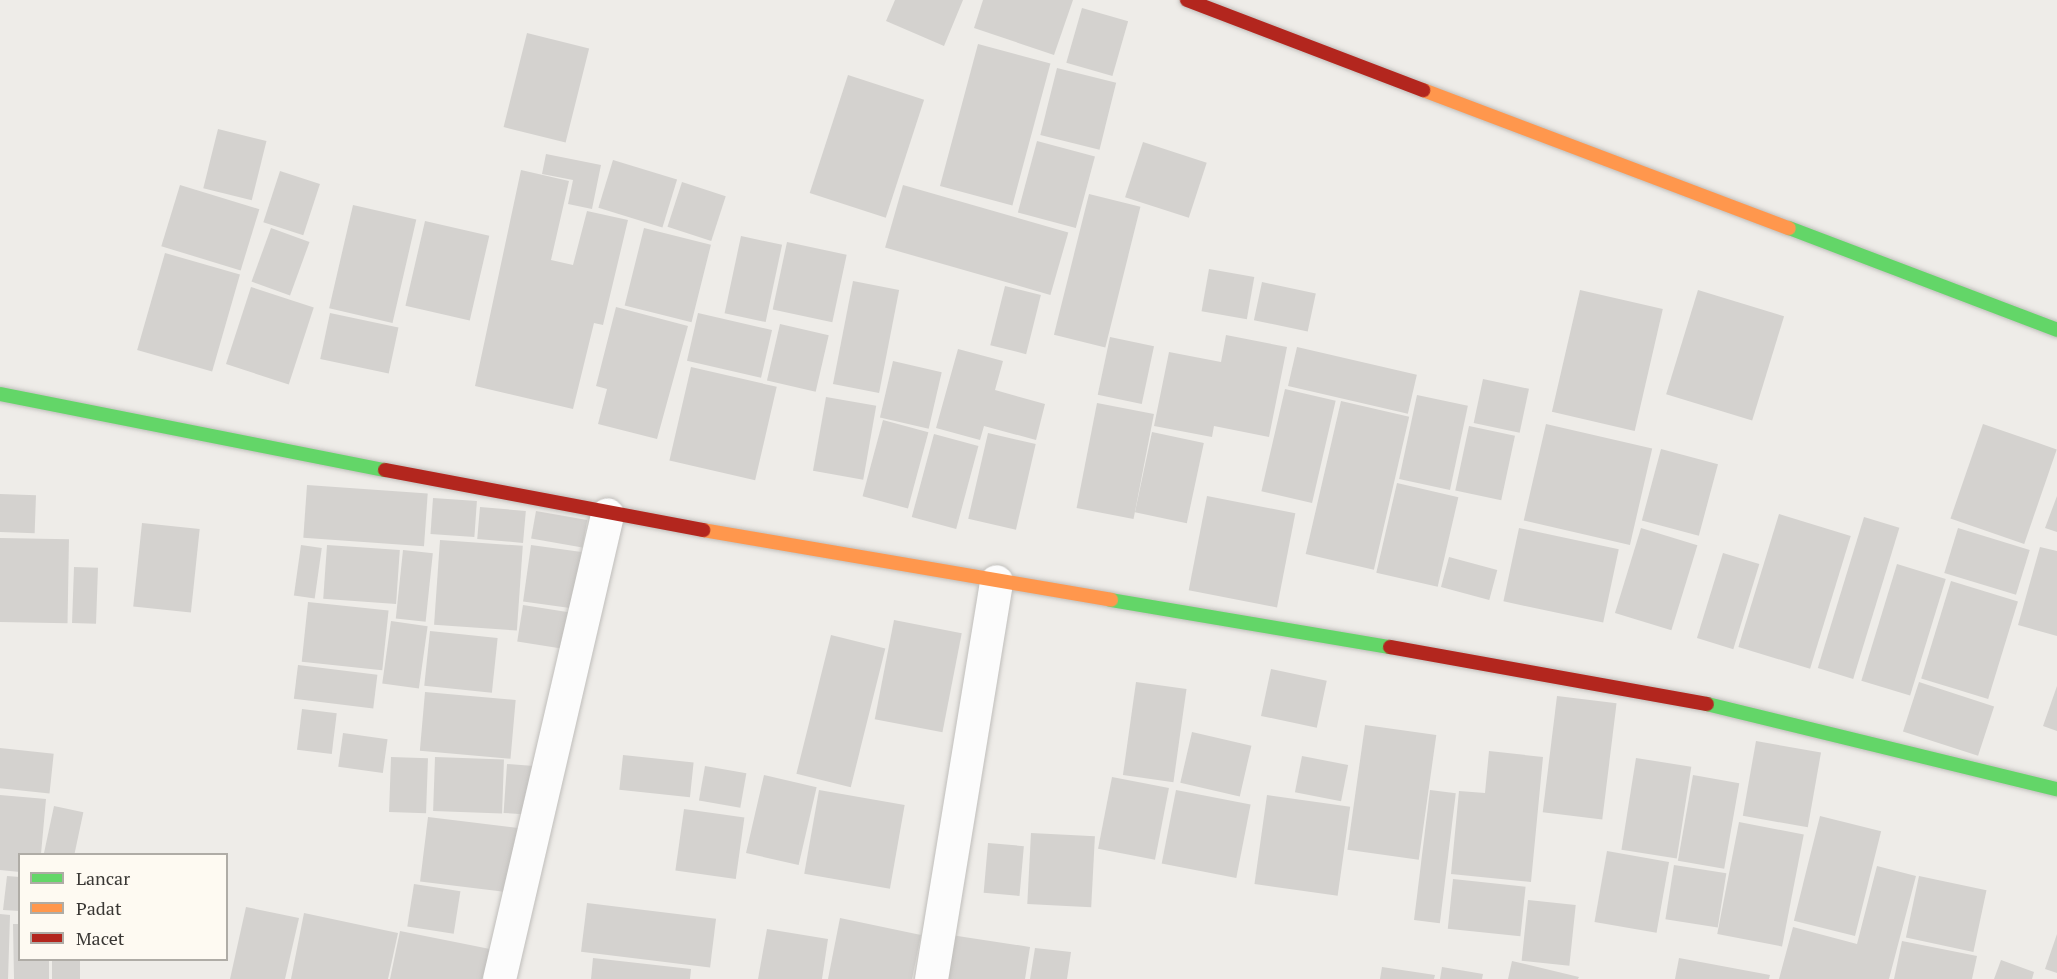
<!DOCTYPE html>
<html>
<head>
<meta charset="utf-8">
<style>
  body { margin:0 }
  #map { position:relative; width:2057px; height:979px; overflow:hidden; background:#eeece8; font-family:"PT Serif",serif }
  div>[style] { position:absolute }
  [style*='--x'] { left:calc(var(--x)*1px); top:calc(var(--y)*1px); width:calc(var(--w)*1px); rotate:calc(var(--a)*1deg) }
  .building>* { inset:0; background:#d4d2cf; transform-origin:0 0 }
  .roads { filter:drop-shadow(0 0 2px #c0bebb) drop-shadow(0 0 2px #c0bebb) }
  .street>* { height:33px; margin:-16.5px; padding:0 16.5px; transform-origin:16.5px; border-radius:16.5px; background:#fcfcfc }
  .fast>* { height:14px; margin:-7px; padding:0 7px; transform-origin:7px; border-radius:7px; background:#63d668 }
  .slow>* { height:14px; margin:-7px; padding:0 7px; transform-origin:7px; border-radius:7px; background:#ff974d }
  .jam>* { height:14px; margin:-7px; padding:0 7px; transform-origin:7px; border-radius:7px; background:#b3261e }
  span { translate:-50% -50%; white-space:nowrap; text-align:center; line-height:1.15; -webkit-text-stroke:4.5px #fefaf2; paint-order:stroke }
  .legend { position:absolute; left:18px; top:853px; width:210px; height:108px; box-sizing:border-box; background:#fefaf2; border:2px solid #afaca6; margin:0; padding:8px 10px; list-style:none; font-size:18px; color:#393734 }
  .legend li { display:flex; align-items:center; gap:12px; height:30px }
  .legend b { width:30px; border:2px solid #afaca6 }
</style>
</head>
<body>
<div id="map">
  <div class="building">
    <i style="clip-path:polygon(895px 0,963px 0,944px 46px,886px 21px)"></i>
    <i style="clip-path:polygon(983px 0,1073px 0,1054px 55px,974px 28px)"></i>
    <i style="left:1082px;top:8px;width:48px;height:57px;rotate:16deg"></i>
    <i style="left:527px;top:33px;width:64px;height:97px;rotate:14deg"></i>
    <i style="left:978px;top:44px;width:75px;height:147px;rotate:15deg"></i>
    <i style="left:1057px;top:68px;width:61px;height:69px;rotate:14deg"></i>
    <i style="left:848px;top:75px;width:80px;height:124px;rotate:18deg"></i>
    <i style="left:218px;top:129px;width:50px;height:61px;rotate:14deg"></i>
    <i style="left:1037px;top:141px;width:60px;height:74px;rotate:15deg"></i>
    <i style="left:1143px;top:142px;width:67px;height:58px;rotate:18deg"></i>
    <i style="clip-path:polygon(546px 154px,601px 165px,592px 209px,568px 204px,573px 180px,542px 174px)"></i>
    <i style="left:613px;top:160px;width:67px;height:50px;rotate:17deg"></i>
    <i style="clip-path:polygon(521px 170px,569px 181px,551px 260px,573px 265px,587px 211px,628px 220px,603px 325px,594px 323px,573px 409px,475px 386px)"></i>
    <i style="left:280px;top:171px;width:42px;height:54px;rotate:18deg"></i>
    <i style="left:682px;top:182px;width:46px;height:47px;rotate:18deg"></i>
    <i style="left:180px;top:185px;width:83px;height:64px;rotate:17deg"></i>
    <i style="left:903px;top:185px;width:172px;height:65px;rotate:16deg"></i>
    <i style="left:1089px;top:194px;width:53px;height:145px;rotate:14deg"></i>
    <i style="left:353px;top:205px;width:65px;height:106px;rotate:13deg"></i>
    <i style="left:425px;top:221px;width:66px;height:87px;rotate:13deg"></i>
    <i style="left:271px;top:228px;width:41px;height:57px;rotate:20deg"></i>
    <i style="left:644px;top:228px;width:69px;height:80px;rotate:14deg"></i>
    <i style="left:741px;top:236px;width:42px;height:79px;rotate:12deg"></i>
    <i style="left:787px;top:242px;width:61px;height:69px;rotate:12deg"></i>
    <i style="left:165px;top:253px;width:78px;height:101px;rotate:16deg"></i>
    <i style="left:1209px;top:269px;width:46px;height:43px;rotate:10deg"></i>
    <i style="left:853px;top:281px;width:47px;height:105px;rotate:11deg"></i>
    <i style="left:1262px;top:282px;width:55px;height:39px;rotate:12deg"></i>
    <i style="left:1005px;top:286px;width:37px;height:61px;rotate:14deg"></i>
    <i style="left:251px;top:287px;width:66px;height:81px;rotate:18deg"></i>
    <i style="left:1580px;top:290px;width:85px;height:125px;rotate:13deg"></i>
    <i style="left:1698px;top:290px;width:90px;height:109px;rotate:17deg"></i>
    <i style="clip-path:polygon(616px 307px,688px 326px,657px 439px,598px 424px,607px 389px,596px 386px)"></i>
    <i style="left:330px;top:313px;width:70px;height:47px;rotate:12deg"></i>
    <i style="left:698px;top:313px;width:76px;height:49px;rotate:13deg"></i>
    <i style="left:780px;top:324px;width:50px;height:58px;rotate:13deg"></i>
    <i style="clip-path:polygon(1226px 335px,1287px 347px,1269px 437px,1214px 426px,1212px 437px,1154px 426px,1169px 352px,1221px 362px)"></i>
    <i style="left:1110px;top:337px;width:45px;height:59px;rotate:12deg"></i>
    <i style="left:1297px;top:347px;width:123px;height:40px;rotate:13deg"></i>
    <i style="clip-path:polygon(958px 349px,1003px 361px,995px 390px,1045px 404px,1036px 440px,984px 426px,980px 440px,936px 428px)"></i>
    <i style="left:893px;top:361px;width:50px;height:58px;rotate:13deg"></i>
    <i style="left:691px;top:367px;width:88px;height:96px;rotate:13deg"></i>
    <i style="left:1483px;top:379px;width:47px;height:45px;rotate:12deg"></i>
    <i style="left:1285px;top:389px;width:52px;height:105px;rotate:13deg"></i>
    <i style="left:1417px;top:395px;width:52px;height:86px;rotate:12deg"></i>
    <i style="left:826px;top:397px;width:51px;height:75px;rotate:10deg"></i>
    <i style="left:1341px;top:401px;width:70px;height:157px;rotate:13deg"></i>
    <i style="left:1097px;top:403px;width:58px;height:107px;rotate:11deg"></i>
    <i style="left:883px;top:420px;width:47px;height:79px;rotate:15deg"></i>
    <i style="left:1546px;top:424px;width:109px;height:99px;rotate:13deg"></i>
    <i style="left:1983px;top:424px;width:78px;height:100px;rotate:19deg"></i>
    <i style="left:1469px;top:426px;width:47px;height:66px;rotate:12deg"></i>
    <i style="left:1152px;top:432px;width:53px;height:82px;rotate:12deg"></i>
    <i style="left:988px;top:433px;width:49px;height:88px;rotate:13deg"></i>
    <i style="left:934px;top:434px;width:46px;height:86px;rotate:15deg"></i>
    <i style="left:1661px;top:449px;width:59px;height:74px;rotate:15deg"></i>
    <i style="left:1397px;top:483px;width:63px;height:92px;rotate:13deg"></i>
    <i style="left:307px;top:485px;width:121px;height:53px;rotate:4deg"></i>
    <i style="left:0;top:494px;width:36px;height:38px;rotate:2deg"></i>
    <i style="left:1207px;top:496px;width:90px;height:96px;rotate:11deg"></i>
    <i style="clip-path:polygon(2057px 496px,2057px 532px,2045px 528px)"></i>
    <i style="left:433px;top:498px;width:44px;height:36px;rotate:4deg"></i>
    <i style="left:480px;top:507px;width:46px;height:32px;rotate:5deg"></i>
    <i style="left:536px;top:511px;width:52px;height:28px;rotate:10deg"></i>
    <i style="left:1779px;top:514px;width:75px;height:139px;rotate:17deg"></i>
    <i style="left:1864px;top:517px;width:37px;height:158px;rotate:17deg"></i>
    <i style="left:142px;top:523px;width:58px;height:84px;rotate:6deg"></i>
    <i style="left:1519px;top:528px;width:102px;height:75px;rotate:12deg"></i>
    <i style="left:1641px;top:528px;width:59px;height:89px;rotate:17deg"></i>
    <i style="left:1958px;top:528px;width:75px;height:47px;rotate:17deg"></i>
    <i style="left:0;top:538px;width:69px;height:84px;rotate:1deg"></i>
    <i style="left:440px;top:540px;width:83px;height:85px;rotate:4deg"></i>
    <i style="left:301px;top:545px;width:21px;height:51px;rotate:8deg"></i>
    <i style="left:327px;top:545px;width:73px;height:54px;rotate:4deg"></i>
    <i style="left:531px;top:545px;width:51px;height:57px;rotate:8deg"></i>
    <i style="clip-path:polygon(2040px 547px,2057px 551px,2057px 636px,2018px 625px)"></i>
    <i style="left:403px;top:550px;width:30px;height:69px;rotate:6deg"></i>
    <i style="left:1723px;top:553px;width:38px;height:89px;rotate:17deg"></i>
    <i style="left:1449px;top:557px;width:50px;height:31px;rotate:15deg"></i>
    <i style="left:1897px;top:564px;width:51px;height:122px;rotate:17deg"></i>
    <i style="left:74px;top:567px;width:24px;height:56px;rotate:2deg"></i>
    <i style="left:1951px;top:581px;width:70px;height:102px;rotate:17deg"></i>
    <i style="left:308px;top:602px;width:81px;height:60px;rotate:6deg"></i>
    <i style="left:523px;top:605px;width:51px;height:37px;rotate:9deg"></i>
    <i style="left:894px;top:620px;width:69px;height:101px;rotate:11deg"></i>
    <i style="left:391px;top:621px;width:37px;height:63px;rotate:8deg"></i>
    <i style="left:430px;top:631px;width:68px;height:55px;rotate:6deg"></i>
    <i style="left:831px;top:635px;width:56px;height:143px;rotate:14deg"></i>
    <i style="left:298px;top:665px;width:80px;height:34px;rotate:7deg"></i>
    <i style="left:1271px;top:669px;width:57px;height:48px;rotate:12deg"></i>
    <i style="left:1136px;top:682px;width:51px;height:94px;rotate:8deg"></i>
    <i style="left:1919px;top:682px;width:79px;height:52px;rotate:18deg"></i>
    <i style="clip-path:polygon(2057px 686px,2057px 731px,2043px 726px)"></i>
    <i style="left:425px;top:692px;width:91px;height:59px;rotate:5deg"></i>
    <i style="left:1557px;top:696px;width:60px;height:117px;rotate:7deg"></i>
    <i style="left:302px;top:709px;width:35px;height:41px;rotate:7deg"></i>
    <i style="left:1365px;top:725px;width:72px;height:126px;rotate:8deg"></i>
    <i style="left:1192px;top:732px;width:61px;height:52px;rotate:13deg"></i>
    <i style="left:343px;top:733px;width:45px;height:34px;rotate:8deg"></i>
    <i style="left:1756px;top:741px;width:66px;height:76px;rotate:10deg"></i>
    <i style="left:0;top:748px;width:54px;height:40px;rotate:6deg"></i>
    <i style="clip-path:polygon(1489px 751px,1543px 757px,1531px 882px,1451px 874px,1459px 791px,1485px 793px)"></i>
    <i style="left:623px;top:755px;width:71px;height:35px;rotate:6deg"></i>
    <i style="left:1302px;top:756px;width:47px;height:37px;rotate:11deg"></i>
    <i style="left:391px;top:757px;width:37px;height:55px;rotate:2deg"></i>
    <i style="left:435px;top:757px;width:69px;height:54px;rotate:2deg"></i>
    <i style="left:1636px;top:758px;width:56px;height:93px;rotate:9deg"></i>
    <i style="left:507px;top:764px;width:27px;height:49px;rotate:4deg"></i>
    <i style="left:705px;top:766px;width:42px;height:35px;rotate:10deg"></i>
    <i style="left:764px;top:775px;width:54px;height:80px;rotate:13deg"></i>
    <i style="left:1693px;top:775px;width:47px;height:87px;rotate:10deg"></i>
    <i style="left:1112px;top:777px;width:58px;height:73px;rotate:11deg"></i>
    <i style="left:819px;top:790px;width:87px;height:85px;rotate:10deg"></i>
    <i style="left:1176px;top:790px;width:76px;height:75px;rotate:11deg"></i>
    <i style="left:1430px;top:790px;width:26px;height:131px;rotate:7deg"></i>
    <i style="clip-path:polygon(0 795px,46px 799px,41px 854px,20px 854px,20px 872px,0 870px)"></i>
    <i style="left:1267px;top:795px;width:84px;height:90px;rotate:8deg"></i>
    <i style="left:54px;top:806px;width:30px;height:49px;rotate:12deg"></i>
    <i style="left:684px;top:809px;width:61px;height:62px;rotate:8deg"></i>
    <i style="left:1820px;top:816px;width:63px;height:108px;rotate:14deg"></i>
    <i style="left:428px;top:817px;width:93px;height:65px;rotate:7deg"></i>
    <i style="left:1739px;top:822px;width:66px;height:114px;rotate:11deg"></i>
    <i style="left:1031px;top:833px;width:64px;height:71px;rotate:3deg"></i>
    <i style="left:988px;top:843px;width:36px;height:50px;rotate:5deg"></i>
    <i style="left:1607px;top:851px;width:63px;height:72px;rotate:10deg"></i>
    <i style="left:1674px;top:865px;width:53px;height:55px;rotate:9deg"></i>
    <i style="clip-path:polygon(1877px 866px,1916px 876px,1889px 979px,1779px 979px,1793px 927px,1857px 944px)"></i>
    <i style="clip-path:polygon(7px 876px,20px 877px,20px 911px,3px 910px)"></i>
    <i style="left:1919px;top:876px;width:69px;height:63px;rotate:12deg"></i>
    <i style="left:1453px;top:879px;width:73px;height:50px;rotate:6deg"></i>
    <i style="left:414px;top:884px;width:47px;height:43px;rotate:9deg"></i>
    <i style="left:1528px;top:900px;width:48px;height:61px;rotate:6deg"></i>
    <i style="left:587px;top:903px;width:130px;height:49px;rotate:7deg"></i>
    <i style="clip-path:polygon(246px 907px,299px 918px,285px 979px,230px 979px)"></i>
    <i style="clip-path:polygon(304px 913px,398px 933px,388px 979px,291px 979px)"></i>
    <i style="clip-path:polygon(0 914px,10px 915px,8px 979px,0 979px)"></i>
    <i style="clip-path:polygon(840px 918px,921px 935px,912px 979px,828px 979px)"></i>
    <i style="clip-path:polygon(13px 924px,20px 924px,20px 960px,49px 960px,49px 979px,14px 979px)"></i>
    <i style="clip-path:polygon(767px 929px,828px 939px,822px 979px,758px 979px)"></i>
    <i style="clip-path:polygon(400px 931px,495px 950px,490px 979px,390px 979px)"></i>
    <i style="clip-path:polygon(2057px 934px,2057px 973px,2045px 969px)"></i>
    <i style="clip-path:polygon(951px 935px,1030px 947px,1025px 979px,945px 979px)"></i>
    <i style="clip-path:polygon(1902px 941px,1977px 956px,1972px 979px,1894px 979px)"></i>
    <i style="clip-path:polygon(1035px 948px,1071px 952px,1067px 979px,1030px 979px)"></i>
    <i style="clip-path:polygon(593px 958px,691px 969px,690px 979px,591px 979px)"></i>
    <i style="clip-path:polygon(1679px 958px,1770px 975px,1769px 979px,1675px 979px)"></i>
    <i style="left:52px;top:960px;width:28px;height:19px"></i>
    <i style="clip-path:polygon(2001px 960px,2034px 972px,2032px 979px,1994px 979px)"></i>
    <i style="clip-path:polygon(1512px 961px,1579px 977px,1578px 979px,1508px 979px)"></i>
    <i style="clip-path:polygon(1382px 967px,1435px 975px,1434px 979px,1380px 979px)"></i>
    <i style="clip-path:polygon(1442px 967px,1483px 974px,1482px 979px,1440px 979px)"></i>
  </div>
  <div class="roads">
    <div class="street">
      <i style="--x:499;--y:979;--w:477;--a:-76.9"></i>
      <i style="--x:931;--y:979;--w:403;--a:-80.7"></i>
    </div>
    <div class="fast">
      <i style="--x:1789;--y:228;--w:287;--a:20.8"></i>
      <i style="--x:0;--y:394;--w:392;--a:11.2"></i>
      <i style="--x:1111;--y:600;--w:283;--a:9.6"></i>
      <i style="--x:1707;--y:704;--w:360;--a:13.7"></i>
    </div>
    <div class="slow">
      <i style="--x:1423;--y:90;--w:391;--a:20.7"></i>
      <i style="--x:703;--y:530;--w:414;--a:9.7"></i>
    </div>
    <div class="jam">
      <i style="--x:1187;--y:0;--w:253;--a:20.9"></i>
      <i style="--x:385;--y:470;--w:324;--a:10.7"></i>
      <i style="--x:1390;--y:647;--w:322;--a:10.2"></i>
    </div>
  </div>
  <ul class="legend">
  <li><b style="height:8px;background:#63d668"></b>Lancar</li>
  <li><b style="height:8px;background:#ff974d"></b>Padat</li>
  <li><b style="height:8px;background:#b3261e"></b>Macet</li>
  </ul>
</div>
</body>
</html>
